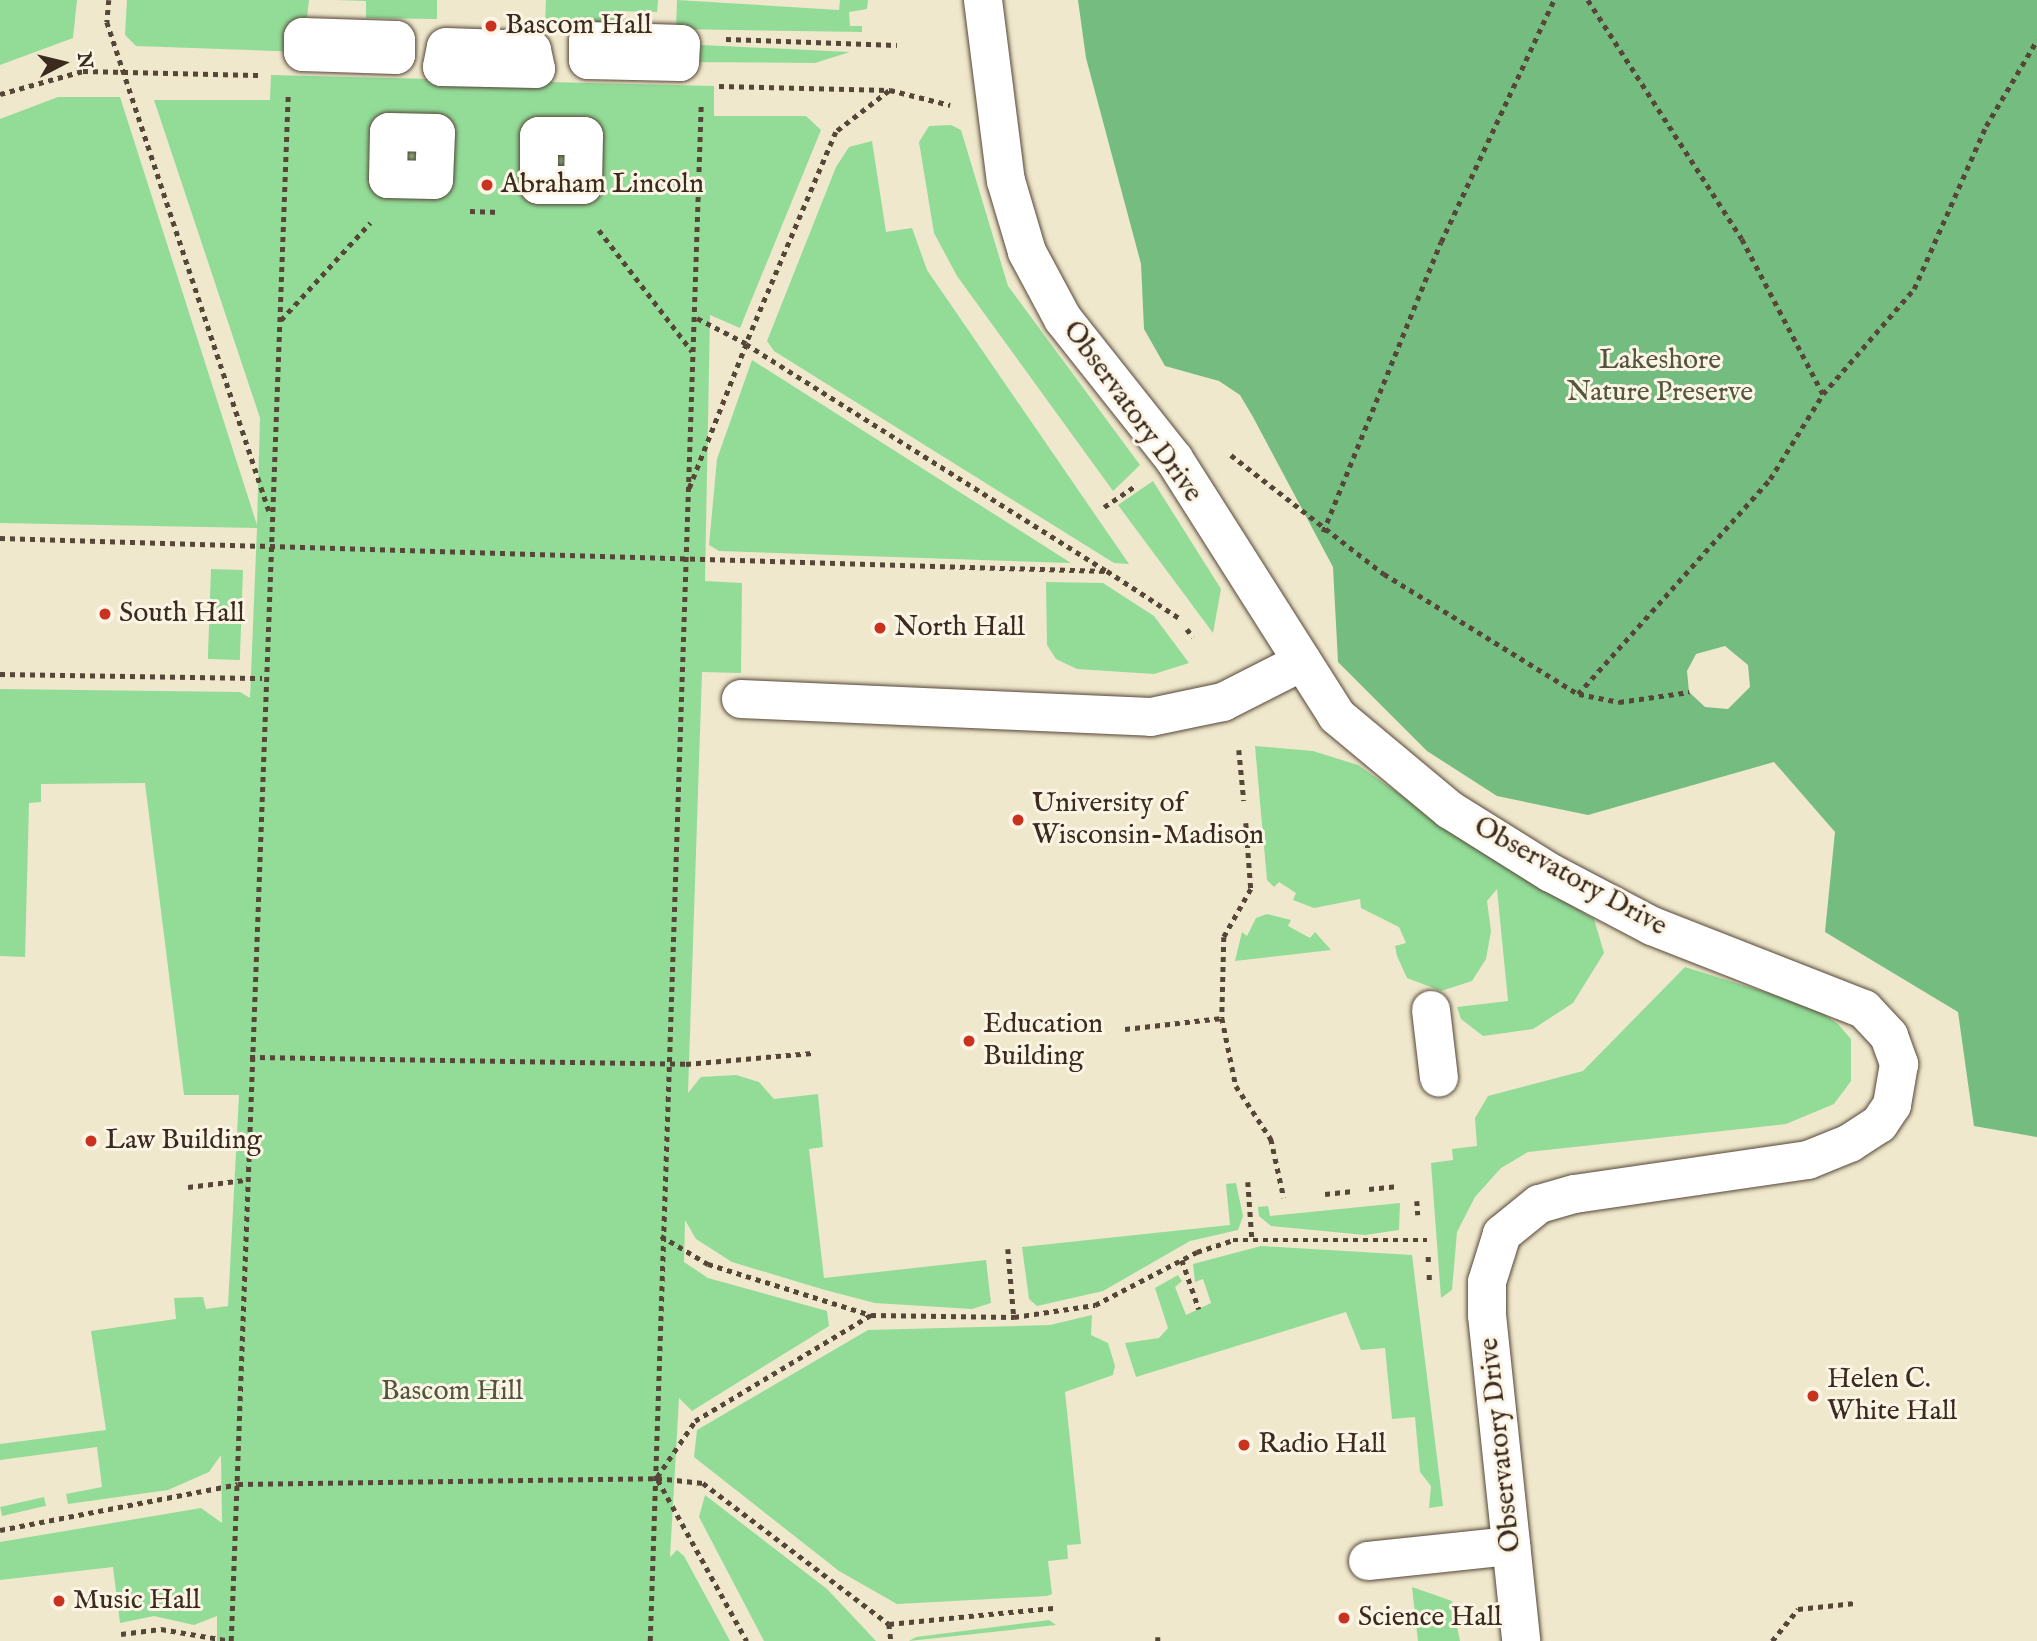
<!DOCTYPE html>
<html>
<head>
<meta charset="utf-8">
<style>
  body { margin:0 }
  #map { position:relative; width:2037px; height:1641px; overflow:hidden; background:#efe8cc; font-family:"IM FELL English",serif }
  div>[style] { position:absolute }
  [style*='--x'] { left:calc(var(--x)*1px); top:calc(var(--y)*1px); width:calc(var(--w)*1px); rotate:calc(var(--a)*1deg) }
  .green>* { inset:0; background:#92dc98; transform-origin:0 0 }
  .forest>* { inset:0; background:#75bc80 }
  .path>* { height:4.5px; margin-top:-2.25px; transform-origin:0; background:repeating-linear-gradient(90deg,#564638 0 5px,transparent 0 10px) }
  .roads { filter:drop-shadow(0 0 2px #564638) drop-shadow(0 0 2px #564638) }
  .minor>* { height:38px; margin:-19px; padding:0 19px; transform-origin:19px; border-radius:19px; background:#fff }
  .dots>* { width:19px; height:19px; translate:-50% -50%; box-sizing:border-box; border:4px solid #fcf5e5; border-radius:50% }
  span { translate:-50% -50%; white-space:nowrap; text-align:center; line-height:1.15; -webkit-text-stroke:6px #fcf5e5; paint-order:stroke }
  .poi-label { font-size:28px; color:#3b2a1e }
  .left { translate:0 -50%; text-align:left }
  .park-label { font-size:28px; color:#51563c }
  .street-label { font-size:28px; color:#3b2a1e }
  .north { position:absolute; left:28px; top:28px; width:70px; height:70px; -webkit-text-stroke:5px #fcf5e5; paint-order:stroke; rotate:83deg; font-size:19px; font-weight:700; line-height:28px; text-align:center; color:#3b2a1e }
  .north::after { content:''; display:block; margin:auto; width:24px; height:32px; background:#3b2a1e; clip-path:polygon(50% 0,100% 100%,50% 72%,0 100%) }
</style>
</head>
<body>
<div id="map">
  <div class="green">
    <i style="clip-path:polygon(0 0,77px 0,73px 38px,0 65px)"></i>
    <i style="clip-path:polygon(127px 0,309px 0,303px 52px,136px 46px,125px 35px)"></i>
    <i style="clip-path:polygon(334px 0,437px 0,437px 19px,366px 18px,366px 1px)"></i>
    <i style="clip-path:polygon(546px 0,658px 0,657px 12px,615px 11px,615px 25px,545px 23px)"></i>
    <i style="clip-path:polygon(677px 0,839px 10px,840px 0,868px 0,867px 9px,849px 12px,850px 26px,862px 26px,862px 32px,676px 29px)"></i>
    <i style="clip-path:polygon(681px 44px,850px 52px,815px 63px,680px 62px)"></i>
    <i style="clip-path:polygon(271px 75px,714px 86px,714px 116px,806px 116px,821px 130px,740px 328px,710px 315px,705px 581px,742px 583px,741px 673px,702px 672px,688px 1093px,701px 1077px,736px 1075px,759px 1082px,774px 1099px,818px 1094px,823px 1147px,809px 1149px,824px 1278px,986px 1260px,991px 1303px,972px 1309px,875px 1303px,825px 1290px,732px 1262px,696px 1239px,685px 1220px,684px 1262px,708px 1278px,827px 1311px,829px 1326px,692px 1411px,679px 1398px,670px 1557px,677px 1550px,684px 1556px,730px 1641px,217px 1641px,217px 1616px,194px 1625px,154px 1616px,120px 1623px,113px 1567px,0 1580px,0 1542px,201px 1508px,222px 1523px,221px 1455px,209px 1472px,168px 1490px,68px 1504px,66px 1494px,102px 1487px,97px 1447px,0 1460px,0 1444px,106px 1430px,91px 1331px,176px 1319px,174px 1298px,203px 1297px,206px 1309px,228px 1306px,239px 1095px,184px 1095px,145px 783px,41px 784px,41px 802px,29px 803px,25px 957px,0 956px,0 689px,240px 692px,250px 698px,257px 528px,0 523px,0 119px,58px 97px,120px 97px,257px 525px,260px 418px,154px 100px,270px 100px)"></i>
    <i style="clip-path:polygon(951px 125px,961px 130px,1008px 286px,1140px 465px,1113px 491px,957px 276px,934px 233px,919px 142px,929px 126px)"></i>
    <i style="clip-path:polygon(872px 141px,886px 232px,912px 228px,927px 270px,1129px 564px,1114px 563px,774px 351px,767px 341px,836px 167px,849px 147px)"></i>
    <i style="clip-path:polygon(752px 360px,1071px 563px,719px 551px,709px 545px,717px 459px)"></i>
    <i style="clip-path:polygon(1153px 481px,1221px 589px,1213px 633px,1118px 505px)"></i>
    <i style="left:211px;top:569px;width:32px;height:90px;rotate:2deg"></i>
    <i style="clip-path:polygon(1046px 582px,1103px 583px,1154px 616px,1189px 663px,1154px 674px,1077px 669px,1056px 659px,1047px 645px)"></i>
    <i style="clip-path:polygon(1255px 746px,1313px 751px,1358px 765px,1488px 856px,1594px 919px,1604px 953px,1573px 1003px,1533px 1029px,1483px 1036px,1461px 1019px,1457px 1007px,1508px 1001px,1497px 889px,1487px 901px,1491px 931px,1486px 959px,1472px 981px,1441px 991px,1407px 978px,1397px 956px,1395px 946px,1406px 943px,1399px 927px,1361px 908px,1360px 899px,1314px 908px,1293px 900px,1296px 893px,1279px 882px,1274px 887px,1267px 880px)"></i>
    <i style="clip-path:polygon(1267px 914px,1291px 920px,1288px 926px,1310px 938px,1315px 932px,1331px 950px,1235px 961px,1242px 932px,1247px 936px,1256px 918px)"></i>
    <i style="clip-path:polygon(1685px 967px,1813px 1007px,1838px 1024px,1851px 1039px,1851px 1081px,1834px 1104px,1786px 1124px,1528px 1152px,1501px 1168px,1475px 1197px,1457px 1232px,1452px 1290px,1441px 1298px,1431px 1163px,1453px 1160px,1452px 1149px,1477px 1146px,1475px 1118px,1488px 1096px,1583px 1071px)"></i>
    <i style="clip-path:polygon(1236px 1183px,1243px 1216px,1238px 1230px,1190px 1241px,1103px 1291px,1037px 1306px,1029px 1299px,1022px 1247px,1230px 1225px,1226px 1184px)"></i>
    <i style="clip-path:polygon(1400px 1203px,1399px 1230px,1365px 1235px,1271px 1226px,1259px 1216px,1258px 1207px,1268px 1206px,1270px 1216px)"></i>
    <i style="clip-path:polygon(1261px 1246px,1412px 1255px,1443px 1506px,1429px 1508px,1431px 1486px,1420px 1472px,1415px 1417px,1392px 1419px,1385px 1348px,1361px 1350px,1346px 1312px,1136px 1377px,1125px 1343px,1159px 1338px,1168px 1328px,1155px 1288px,1178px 1275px,1182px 1281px,1175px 1287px,1186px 1315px,1211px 1303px,1203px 1279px,1195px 1282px,1193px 1264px)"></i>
    <i style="clip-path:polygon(1092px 1315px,1091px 1335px,1108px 1343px,1115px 1366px,1113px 1375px,1065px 1392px,1081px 1544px,1067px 1545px,1068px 1559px,1048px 1561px,1052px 1594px,1047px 1596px,897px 1604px,839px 1571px,694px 1457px,697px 1430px,868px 1330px,1050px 1325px)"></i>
    <i style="clip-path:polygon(705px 1495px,827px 1589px,876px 1641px,764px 1641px,699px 1517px)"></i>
    <i style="left:44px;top:1497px;width:9px;height:45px;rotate:77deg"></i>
    <i style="clip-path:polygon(1412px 1587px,1452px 1601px,1460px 1641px,1418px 1641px)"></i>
    <i style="clip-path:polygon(1049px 1620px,1056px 1625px,909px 1641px,916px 1637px)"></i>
  </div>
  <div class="forest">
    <i style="clip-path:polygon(evenodd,1078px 0,2037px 0,2037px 1137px,1974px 1126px,1958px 1012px,1825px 932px,1835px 832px,1774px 762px,1588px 815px,1497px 796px,1427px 751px,1338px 662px,1333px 567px,1253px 417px,1240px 395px,1219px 381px,1165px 366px,1144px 329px,1141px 264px,1086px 58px,1078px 0,1725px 646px,1748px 665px,1750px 687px,1728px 709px,1705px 707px,1689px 692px,1687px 671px,1696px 654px,1725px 646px)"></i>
  </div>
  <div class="path">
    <i style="--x:109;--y:0;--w:22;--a:95"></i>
    <i style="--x:107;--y:22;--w:515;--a:71.67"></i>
    <i style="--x:1588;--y:0;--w:284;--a:57.2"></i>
    <i style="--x:1742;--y:239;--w:175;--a:62.4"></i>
    <i style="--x:726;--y:39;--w:171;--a:2"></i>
    <i style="--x:719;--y:86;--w:171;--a:1.3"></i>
    <i style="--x:890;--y:90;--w:62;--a:14"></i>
    <i style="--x:889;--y:91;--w:67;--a:142.3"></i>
    <i style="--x:836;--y:132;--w:230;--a:113"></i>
    <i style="--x:746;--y:344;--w:426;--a:32.2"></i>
    <i style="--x:0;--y:94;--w:86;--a:-15.5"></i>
    <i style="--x:83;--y:71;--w:179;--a:1.3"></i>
    <i style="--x:470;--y:211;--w:30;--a:2"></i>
    <i style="--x:599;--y:230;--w:153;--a:52.5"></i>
    <i style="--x:281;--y:320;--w:132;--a:-47.5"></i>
    <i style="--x:1231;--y:455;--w:194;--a:37.9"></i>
    <i style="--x:1384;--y:574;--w:228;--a:31.7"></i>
    <i style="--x:1578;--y:694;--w:288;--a:-48.2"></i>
    <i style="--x:1770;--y:479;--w:100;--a:-58.1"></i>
    <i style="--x:1823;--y:394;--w:139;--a:-49.1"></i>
    <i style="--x:1914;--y:289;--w:178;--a:-66.2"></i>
    <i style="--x:1986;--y:126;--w:100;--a:-59.3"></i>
    <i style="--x:689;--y:488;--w:155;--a:-68.4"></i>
    <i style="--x:746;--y:344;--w:59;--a:-152.6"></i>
    <i style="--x:1104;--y:507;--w:37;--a:-34"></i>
    <i style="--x:1323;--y:532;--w:313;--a:-67.9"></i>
    <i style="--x:1441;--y:242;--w:267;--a:-65"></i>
    <i style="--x:0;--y:538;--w:1107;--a:1.71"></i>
    <i style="--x:1107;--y:571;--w:86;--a:33.1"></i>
    <i style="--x:1187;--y:629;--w:10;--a:53"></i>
    <i style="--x:0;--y:674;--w:262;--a:0.9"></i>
    <i style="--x:1579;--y:694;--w:41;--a:11.3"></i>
    <i style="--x:1619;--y:702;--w:71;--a:-8.1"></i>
    <i style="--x:1239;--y:750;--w:51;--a:84.4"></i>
    <i style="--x:1246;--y:823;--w:66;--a:85.7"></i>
    <i style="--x:1251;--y:889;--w:55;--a:119.4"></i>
    <i style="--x:1224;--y:937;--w:81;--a:91.4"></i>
    <i style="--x:1222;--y:1018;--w:69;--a:78.4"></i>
    <i style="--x:1236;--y:1086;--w:64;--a:56.6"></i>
    <i style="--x:1271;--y:1139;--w:60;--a:77.6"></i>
    <i style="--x:1125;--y:1029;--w:98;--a:-6.5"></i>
    <i style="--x:250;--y:1057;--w:436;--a:0.9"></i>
    <i style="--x:686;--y:1064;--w:127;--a:-5"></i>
    <i style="--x:1248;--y:1182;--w:56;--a:85.9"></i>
    <i style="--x:188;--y:1187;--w:57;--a:-7"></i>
    <i style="--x:1369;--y:1189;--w:27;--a:-6"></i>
    <i style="--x:1325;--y:1194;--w:28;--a:-6"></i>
    <i style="--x:1417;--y:1201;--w:14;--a:86"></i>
    <i style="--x:661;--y:1236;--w:55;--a:30.8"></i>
    <i style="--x:708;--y:1264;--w:171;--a:17.4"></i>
    <i style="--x:871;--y:1315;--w:143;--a:0.8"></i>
    <i style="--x:1014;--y:1317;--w:82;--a:-8.4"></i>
    <i style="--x:1095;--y:1305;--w:115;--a:-27.5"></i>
    <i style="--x:1197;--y:1252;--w:38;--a:-18"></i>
    <i style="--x:1233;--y:1240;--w:194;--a:0"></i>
    <i style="--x:1008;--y:1249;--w:68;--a:85"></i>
    <i style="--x:1182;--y:1260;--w:52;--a:70.9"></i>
    <i style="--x:1428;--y:1262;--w:8;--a:-90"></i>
    <i style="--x:1429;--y:1280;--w:7;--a:-90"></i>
    <i style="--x:657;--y:1477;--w:68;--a:-55.8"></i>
    <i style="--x:695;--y:1421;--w:205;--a:-31.1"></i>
    <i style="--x:658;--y:1480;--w:184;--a:61.1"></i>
    <i style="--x:0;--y:1530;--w:242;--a:-10.9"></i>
    <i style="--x:238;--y:1484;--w:419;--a:-0.8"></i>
    <i style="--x:657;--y:1478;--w:46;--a:6.2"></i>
    <i style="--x:703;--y:1483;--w:233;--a:37.2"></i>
    <i style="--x:889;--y:1624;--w:17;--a:83"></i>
    <i style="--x:889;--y:1624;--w:165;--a:-5.6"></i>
    <i style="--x:121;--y:1634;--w:40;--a:-7.1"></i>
    <i style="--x:161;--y:1629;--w:71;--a:9.7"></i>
    <i style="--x:1158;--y:1637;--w:4;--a:90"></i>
    <i style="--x:231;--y:1641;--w:1546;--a:-87.89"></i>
    <i style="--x:650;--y:1641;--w:1538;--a:-88.1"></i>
    <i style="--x:1772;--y:1641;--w:41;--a:-50.9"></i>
    <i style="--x:1798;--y:1609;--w:57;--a:-6"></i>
  </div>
  <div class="roads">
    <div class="minor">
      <i style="--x:983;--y:0;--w:182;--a:82.8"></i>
      <i style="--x:1006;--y:181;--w:74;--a:73.5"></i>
      <i style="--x:1027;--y:252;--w:76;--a:61.8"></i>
      <i style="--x:1063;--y:319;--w:179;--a:51.6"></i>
      <i style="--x:1174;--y:459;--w:304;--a:57.6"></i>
      <i style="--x:1337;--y:716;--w:147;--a:39.8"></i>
      <i style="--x:1450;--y:810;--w:119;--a:32"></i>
      <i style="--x:1551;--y:873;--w:114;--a:27.7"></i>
      <i style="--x:1652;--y:926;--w:228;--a:21.4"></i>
      <i style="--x:1864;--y:1009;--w:37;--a:47"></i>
      <i style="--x:1889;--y:1036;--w:30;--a:70"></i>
      <i style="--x:1899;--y:1064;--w:42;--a:99.7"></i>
      <i style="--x:1892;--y:1105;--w:23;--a:124"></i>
      <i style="--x:1879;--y:1124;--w:35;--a:147"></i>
      <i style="--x:1850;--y:1143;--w:45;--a:158"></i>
      <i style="--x:1808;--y:1160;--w:236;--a:171.7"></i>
      <i style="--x:1574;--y:1194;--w:36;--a:164"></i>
      <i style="--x:1539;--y:1204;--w:48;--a:141"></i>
      <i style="--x:1502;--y:1234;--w:50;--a:107.4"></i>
      <i style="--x:1487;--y:1282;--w:33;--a:90"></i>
      <i style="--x:1487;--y:1315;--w:328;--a:84"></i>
      <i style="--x:303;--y:37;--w:93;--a:1.8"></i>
      <i style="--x:396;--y:40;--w:15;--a:90"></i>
      <i style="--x:396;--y:55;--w:93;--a:-178.2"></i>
      <i style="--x:303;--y:52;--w:15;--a:-90"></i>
      <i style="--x:588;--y:41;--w:93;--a:1.8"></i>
      <i style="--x:681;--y:44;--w:18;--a:93"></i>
      <i style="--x:680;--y:62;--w:92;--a:-178.8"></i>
      <i style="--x:588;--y:60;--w:19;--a:-90"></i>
      <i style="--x:446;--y:47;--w:86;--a:2"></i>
      <i style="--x:532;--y:50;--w:19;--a:78"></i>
      <i style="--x:536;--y:69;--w:94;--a:-178.8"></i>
      <i style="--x:442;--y:67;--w:20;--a:-79"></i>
      <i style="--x:389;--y:132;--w:47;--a:1.2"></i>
      <i style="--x:436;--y:133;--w:47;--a:92.4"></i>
      <i style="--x:434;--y:180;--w:46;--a:-178.8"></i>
      <i style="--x:388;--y:179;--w:47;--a:-88.8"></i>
      <i style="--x:539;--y:136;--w:45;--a:0"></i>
      <i style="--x:584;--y:136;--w:49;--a:91.2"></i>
      <i style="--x:583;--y:185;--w:44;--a:180"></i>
      <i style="--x:539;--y:185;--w:49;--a:-90"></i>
      <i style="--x:741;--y:699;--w:410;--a:2.5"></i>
      <i style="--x:1151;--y:717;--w:74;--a:-11.8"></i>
      <i style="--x:1223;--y:702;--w:89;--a:-26.9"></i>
      <i style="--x:1431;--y:1010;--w:68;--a:83.3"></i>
      <i style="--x:1368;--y:1561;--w:144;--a:-6"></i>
    </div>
  </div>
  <div class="dots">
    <i style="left:491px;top:26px;background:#c8321e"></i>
    <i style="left:487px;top:185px;background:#c8321e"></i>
    <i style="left:105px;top:614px;background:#c8321e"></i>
    <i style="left:880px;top:628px;background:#c8321e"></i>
    <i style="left:1018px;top:820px;background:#c8321e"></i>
    <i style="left:969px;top:1041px;background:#c8321e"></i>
    <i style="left:91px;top:1141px;background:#c8321e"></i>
    <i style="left:1813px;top:1396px;background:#c8321e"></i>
    <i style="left:1244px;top:1445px;background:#c8321e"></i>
    <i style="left:59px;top:1601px;background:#c8321e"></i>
    <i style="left:1344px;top:1618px;background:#c8321e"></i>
  </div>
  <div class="poi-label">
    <span class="left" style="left:505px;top:26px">Bascom Hall</span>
    <span class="left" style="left:501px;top:185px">Abraham Lincoln</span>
    <span class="left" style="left:119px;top:614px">South Hall</span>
    <span class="left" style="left:894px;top:628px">North Hall</span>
    <span class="left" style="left:1032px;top:820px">University of<br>Wisconsin-Madison</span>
    <span class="left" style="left:983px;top:1041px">Education<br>Building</span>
    <span class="left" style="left:105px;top:1141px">Law Building</span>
    <span class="left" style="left:1827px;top:1396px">Helen C.<br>White Hall</span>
    <span class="left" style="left:1258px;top:1445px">Radio Hall</span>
    <span class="left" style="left:73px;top:1601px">Music Hall</span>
    <span class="left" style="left:1358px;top:1618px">Science Hall</span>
  </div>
  <div class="park-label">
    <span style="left:1660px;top:377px">Lakeshore<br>Nature Preserve</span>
    <span style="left:452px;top:1392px">Bascom Hill</span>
  </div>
  <div class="street-label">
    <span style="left:1132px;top:412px;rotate:54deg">Observatory Drive</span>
    <span style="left:1570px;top:877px;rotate:29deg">Observatory Drive</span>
    <span style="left:1501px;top:1445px;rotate:-96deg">Observatory Drive</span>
  </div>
  <div class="north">N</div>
</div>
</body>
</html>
